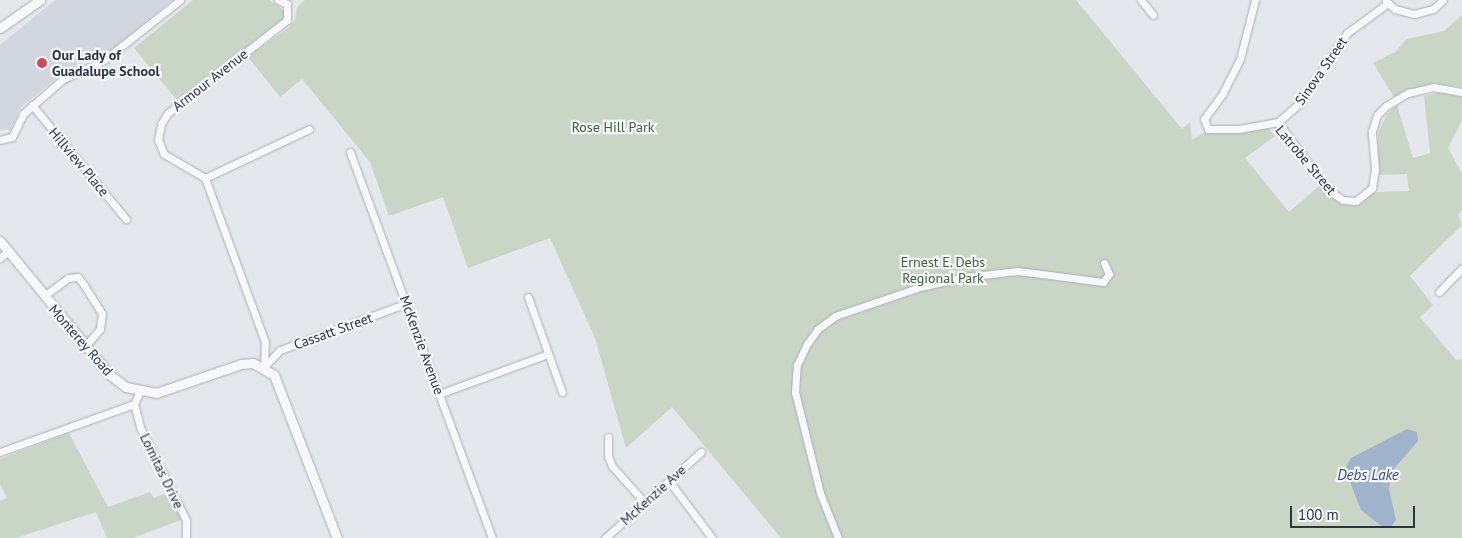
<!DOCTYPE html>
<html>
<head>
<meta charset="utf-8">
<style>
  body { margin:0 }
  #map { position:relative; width:1462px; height:538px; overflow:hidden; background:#e4e7ec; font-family:"PT Sans",sans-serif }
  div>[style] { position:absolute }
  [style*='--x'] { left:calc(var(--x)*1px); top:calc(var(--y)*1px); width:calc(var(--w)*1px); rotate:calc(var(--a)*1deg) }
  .built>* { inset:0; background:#d2d6de }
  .green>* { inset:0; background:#c9d6c5 }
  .water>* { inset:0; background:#9fb4cc }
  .roads { filter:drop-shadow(0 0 1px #a9aeb7) drop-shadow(0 0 1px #a9aeb7) }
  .minor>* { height:7px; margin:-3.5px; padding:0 3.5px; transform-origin:3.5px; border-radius:3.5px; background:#f7f8fa }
  .tertiary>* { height:9px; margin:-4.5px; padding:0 4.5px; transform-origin:4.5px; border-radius:4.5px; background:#f7f8fa }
  .dots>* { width:14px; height:14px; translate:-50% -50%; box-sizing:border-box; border:2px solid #f4f6f9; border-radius:50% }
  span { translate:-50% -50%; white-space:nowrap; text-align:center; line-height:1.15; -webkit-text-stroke:4.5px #f4f6f9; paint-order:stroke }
  .poi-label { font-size:14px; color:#2b3445; font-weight:700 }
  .left { translate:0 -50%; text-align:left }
  .street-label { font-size:14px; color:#2b3445 }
  .park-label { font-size:14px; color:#3f6138 }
  .water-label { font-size:15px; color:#34527a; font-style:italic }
  .scale { position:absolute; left:1290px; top:506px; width:125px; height:22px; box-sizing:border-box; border:2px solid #2b3445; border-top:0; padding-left:6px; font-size:15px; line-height:18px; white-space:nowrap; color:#2b3445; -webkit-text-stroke:4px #f4f6f9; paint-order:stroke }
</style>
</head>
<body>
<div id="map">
  <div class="built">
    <i style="clip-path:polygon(55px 0,172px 0,112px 49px,64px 72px,21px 107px,10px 130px,0 130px,0 45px)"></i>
  </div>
  <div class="green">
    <i style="clip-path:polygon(193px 0,269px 0,284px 10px,284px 18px,177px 100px,134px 48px)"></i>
    <i style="clip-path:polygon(305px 0,1076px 0,1182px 129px,1190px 122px,1192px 140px,1205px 132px,1268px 128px,1275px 136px,1245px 158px,1289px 212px,1319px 186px,1337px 202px,1354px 206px,1377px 192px,1409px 191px,1407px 174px,1379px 175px,1378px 132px,1387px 114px,1397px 105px,1413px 158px,1430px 153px,1424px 96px,1442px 92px,1462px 97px,1462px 120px,1448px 148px,1462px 174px,1462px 210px,1458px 215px,1462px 225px,1410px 276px,1433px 305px,1420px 317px,1456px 360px,1462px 359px,1462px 538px,781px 538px,672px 407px,626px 448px,595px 338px,550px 238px,468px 268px,443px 197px,389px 216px,370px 162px,302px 79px,280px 97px,248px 57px,288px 28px,295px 20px,297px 7px)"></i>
    <i style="clip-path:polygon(1462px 15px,1462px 87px,1433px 83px,1394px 97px,1373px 63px,1395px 52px,1407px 39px,1444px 31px)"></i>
    <i style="clip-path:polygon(69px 433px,108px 507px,150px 492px,154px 498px,169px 492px,183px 519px,133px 538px,107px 538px,96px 512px,16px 538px,0 538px,0 501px,7px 498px,0 484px,0 459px)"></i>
  </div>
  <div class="water">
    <i style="clip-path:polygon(1407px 429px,1417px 432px,1418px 441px,1392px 471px,1389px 489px,1396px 520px,1390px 528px,1383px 527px,1361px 510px,1345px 469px,1351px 458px)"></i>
  </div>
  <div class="roads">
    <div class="minor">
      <i style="--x:278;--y:0;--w:10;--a:24"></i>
      <i style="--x:1141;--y:0;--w:19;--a:51"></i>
      <i style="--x:1255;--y:0;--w:61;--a:104.3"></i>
      <i style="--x:1240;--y:59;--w:38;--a:117"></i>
      <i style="--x:1223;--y:93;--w:32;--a:126"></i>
      <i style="--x:1204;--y:119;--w:11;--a:68"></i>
      <i style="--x:1208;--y:129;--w:31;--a:0"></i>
      <i style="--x:1239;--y:129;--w:40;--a:-10"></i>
      <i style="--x:1278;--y:122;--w:28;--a:-41"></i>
      <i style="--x:1299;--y:104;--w:86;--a:-55.9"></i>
      <i style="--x:1347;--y:33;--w:51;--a:-36.2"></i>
      <i style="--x:1386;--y:1;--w:12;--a:42"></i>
      <i style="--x:1395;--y:9;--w:20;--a:15"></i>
      <i style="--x:1414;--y:14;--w:20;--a:-15"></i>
      <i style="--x:1433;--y:9;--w:13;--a:-42"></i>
      <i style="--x:32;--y:105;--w:148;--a:50.5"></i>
      <i style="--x:1278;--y:122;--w:83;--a:53.8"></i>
      <i style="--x:1327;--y:189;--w:19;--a:35"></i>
      <i style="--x:1343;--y:200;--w:13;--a:4"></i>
      <i style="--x:1356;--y:201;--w:21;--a:-39"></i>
      <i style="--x:1372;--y:188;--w:19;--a:-81"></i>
      <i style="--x:1375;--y:169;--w:38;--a:-95"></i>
      <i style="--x:1372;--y:131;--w:17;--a:-73"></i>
      <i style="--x:1377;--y:115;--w:13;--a:-45"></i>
      <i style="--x:1386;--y:106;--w:26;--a:-31"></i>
      <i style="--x:1408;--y:93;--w:26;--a:-13"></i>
      <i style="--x:1433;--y:87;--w:29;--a:10"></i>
      <i style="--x:0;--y:140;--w:12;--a:-14"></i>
      <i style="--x:12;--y:137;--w:25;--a:-64"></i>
      <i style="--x:23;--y:114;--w:53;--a:-41.2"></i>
      <i style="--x:63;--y:79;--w:45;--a:-24.9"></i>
      <i style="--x:104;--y:60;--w:97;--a:-38.3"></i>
      <i style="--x:350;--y:152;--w:411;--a:69.8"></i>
      <i style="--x:205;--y:178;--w:115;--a:-25.2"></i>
      <i style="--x:0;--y:258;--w:11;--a:-41"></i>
      <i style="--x:1439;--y:292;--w:33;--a:-46"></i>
      <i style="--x:44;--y:296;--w:30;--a:-37"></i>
      <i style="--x:68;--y:278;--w:10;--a:-6"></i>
      <i style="--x:78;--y:277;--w:10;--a:53"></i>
      <i style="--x:84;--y:285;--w:34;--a:58"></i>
      <i style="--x:102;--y:314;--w:15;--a:98"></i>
      <i style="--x:100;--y:329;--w:23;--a:131"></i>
      <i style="--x:528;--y:297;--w:101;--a:70.3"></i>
      <i style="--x:264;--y:367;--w:25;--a:-88"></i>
      <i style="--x:265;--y:342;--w:175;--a:-110.1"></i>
      <i style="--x:205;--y:178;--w:48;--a:-149.7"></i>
      <i style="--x:164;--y:154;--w:15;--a:-113"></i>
      <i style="--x:158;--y:140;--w:16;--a:-79"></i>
      <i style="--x:161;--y:124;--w:13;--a:-58"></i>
      <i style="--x:168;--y:113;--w:151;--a:-38"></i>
      <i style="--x:287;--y:20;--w:16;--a:-90"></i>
      <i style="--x:264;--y:367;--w:23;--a:-47"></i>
      <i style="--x:280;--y:350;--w:135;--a:-20.3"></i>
      <i style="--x:439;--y:394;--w:116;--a:-20.2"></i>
      <i style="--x:134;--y:404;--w:24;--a:75"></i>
      <i style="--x:140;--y:427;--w:104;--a:63.7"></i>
      <i style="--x:186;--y:520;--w:18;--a:90"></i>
      <i style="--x:608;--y:437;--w:19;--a:90"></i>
      <i style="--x:608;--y:456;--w:11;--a:68"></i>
      <i style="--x:612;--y:466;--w:50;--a:48.3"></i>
      <i style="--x:0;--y:452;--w:142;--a:-19.7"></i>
      <i style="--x:134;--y:404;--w:14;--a:-65"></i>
      <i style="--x:669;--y:481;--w:71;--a:53"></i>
      <i style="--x:605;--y:538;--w:129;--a:-41.9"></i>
      <i style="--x:838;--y:538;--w:48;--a:-111.8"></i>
      <i style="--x:820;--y:493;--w:104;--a:-103.9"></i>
      <i style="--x:795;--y:392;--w:27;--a:-86"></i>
      <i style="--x:797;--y:365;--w:23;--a:-65"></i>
      <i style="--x:807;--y:344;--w:19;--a:-54"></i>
      <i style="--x:818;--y:329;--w:21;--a:-37"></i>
      <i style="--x:835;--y:316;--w:90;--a:-18.8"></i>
      <i style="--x:920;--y:287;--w:46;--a:-12.5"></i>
      <i style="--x:965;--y:277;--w:53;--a:-6.5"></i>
      <i style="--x:1018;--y:271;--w:86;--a:7.4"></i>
      <i style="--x:1103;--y:282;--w:10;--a:-53"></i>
      <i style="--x:1109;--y:274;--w:12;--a:-114"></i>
    </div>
    <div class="tertiary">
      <i style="--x:0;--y:28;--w:49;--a:-35"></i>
      <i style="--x:0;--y:241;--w:173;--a:50.6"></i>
      <i style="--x:110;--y:375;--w:20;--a:37"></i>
      <i style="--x:126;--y:387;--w:31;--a:11"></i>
      <i style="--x:156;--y:393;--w:90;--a:-18.8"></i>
      <i style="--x:241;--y:364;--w:12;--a:-5"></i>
      <i style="--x:253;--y:363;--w:24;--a:30"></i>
      <i style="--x:274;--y:375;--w:175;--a:68.9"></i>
    </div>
  </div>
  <div class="dots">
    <i style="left:42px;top:63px;background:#d1495b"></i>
  </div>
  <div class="poi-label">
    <span class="left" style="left:52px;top:63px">Our Lady of<br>Guadalupe School</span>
  </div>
  <div class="street-label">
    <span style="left:1321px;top:71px;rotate:-55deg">Sinova Street</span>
    <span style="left:210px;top:80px;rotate:-38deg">Armour Avenue</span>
    <span style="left:1306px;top:160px;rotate:50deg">Latrobe Street</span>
    <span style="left:79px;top:162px;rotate:50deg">Hillview Place</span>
    <span style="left:333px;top:331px;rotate:-20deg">Cassatt Street</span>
    <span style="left:81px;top:340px;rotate:49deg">Monterey Road</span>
    <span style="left:422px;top:345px;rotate:70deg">McKenzie Avenue</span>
    <span style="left:162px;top:471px;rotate:64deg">Lomitas Drive</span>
    <span style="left:653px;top:495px;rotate:-42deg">McKenzie Ave</span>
  </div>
  <div class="park-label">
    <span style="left:613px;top:127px">Rose Hill Park</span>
    <span style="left:943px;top:270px">Ernest E. Debs<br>Regional Park</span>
  </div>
  <div class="water-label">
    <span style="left:1368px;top:475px">Debs Lake</span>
  </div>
  <div class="scale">100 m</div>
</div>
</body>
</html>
